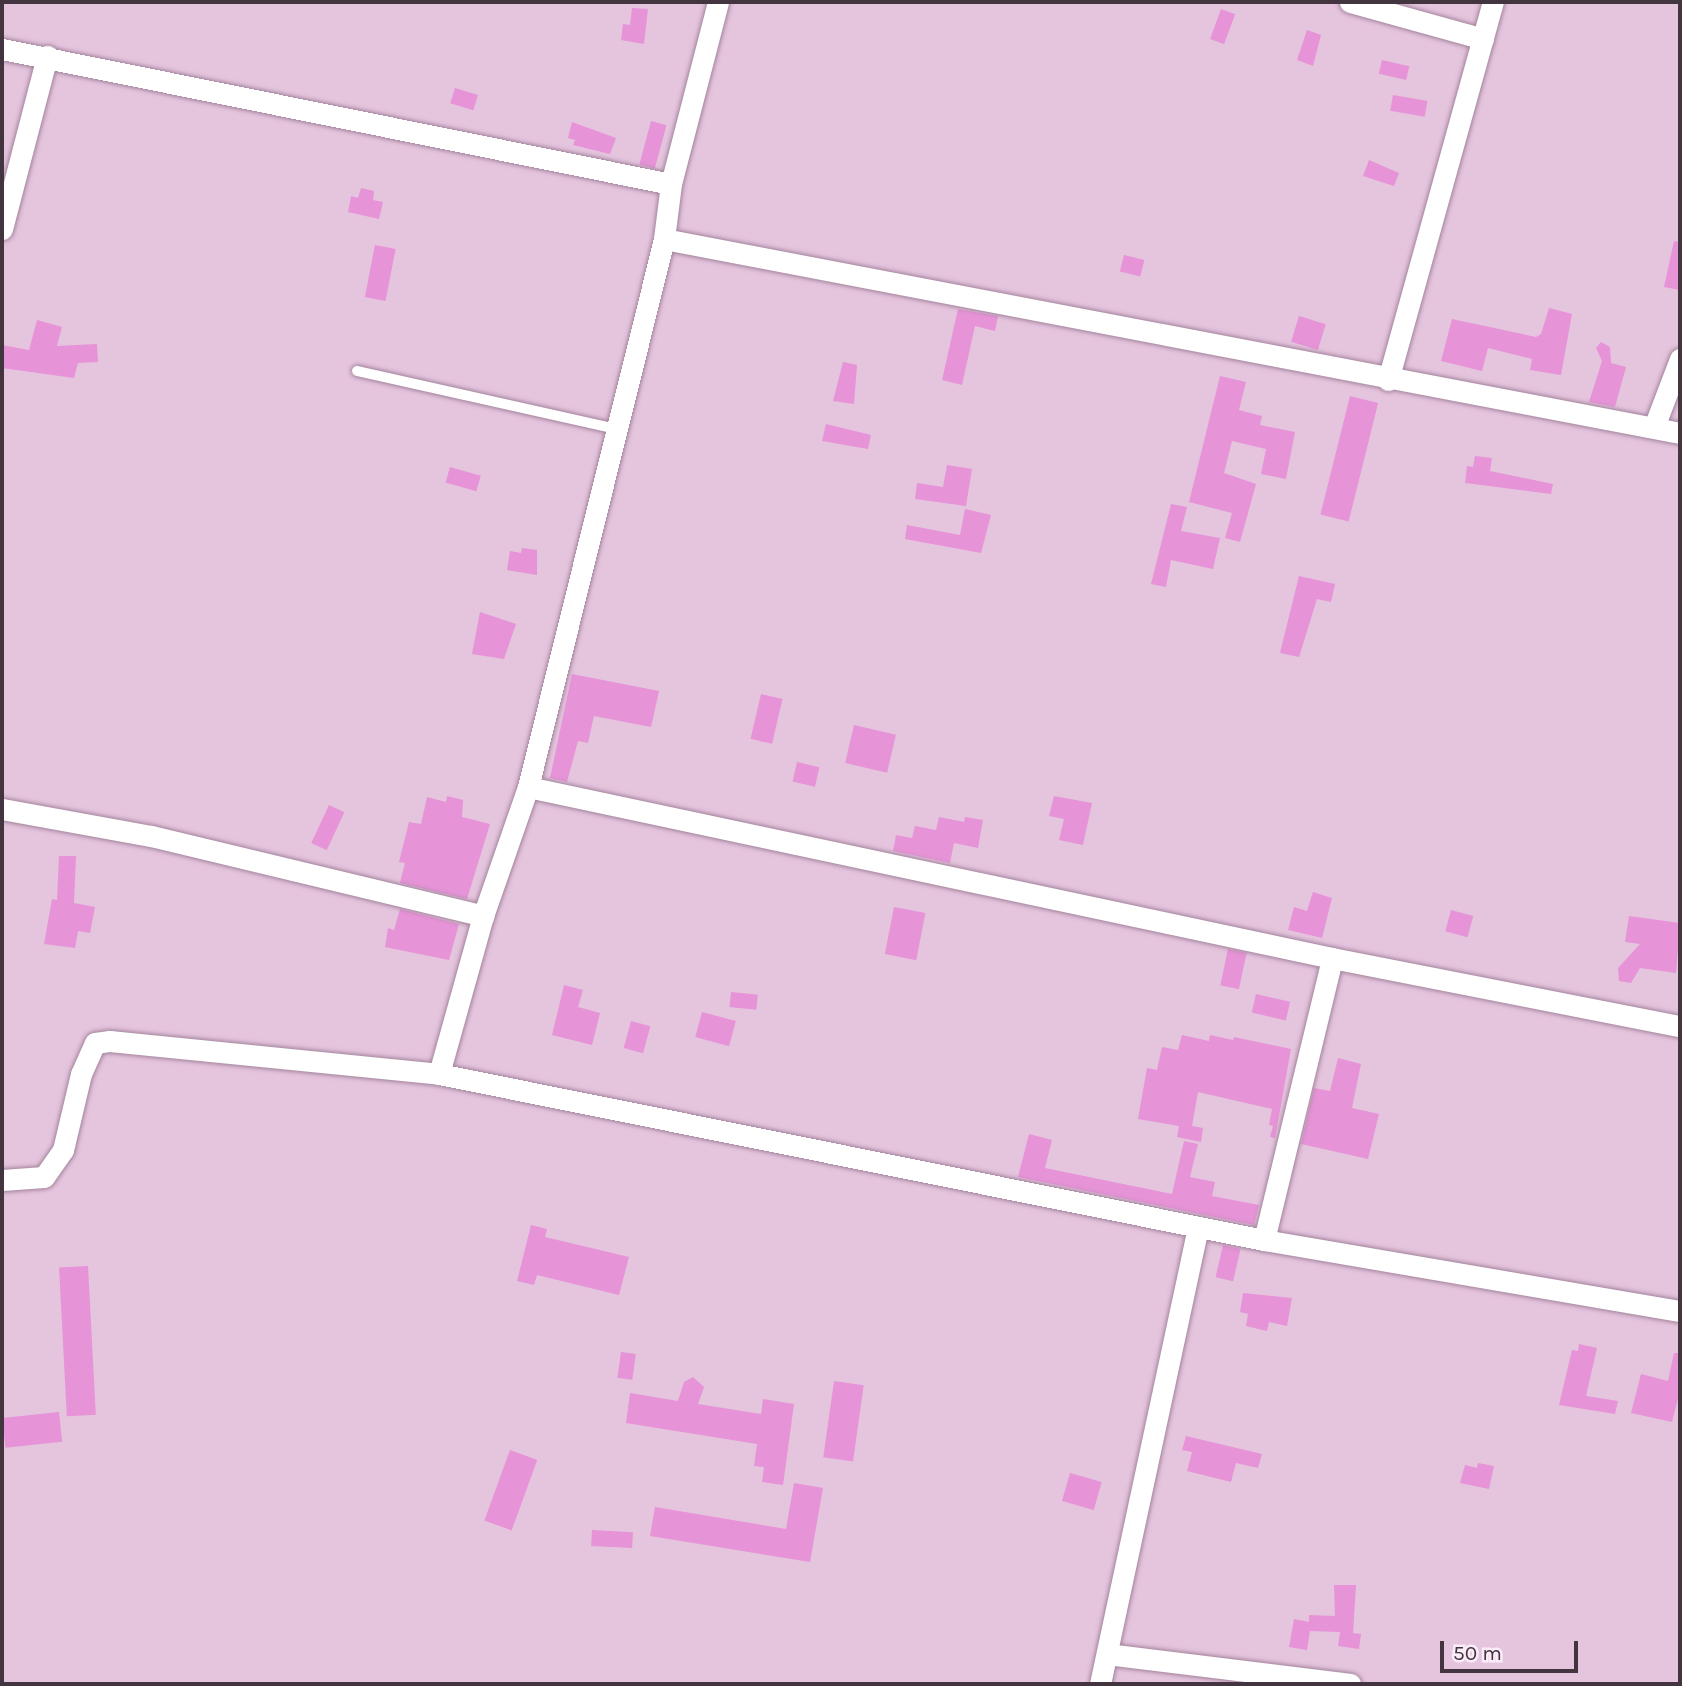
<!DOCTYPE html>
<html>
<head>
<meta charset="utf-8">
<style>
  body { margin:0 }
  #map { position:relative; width:1682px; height:1686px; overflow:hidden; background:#e5c4de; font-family:Karla,sans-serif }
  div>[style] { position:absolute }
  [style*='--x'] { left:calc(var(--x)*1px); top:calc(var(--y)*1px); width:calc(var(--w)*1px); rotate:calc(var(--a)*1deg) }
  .building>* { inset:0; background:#e693d7; transform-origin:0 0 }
  .roads { filter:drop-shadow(0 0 2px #a3849c) drop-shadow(0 0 2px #a3849c) }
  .lane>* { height:10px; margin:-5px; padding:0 5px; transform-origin:5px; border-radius:5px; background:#fff }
  .street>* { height:21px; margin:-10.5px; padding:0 10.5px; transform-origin:10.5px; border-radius:10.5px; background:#fff }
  span { translate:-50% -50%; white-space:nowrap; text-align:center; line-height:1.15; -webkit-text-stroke:6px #fcebf8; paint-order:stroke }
  .frame { position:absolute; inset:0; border:4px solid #42353f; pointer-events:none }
  .scale { position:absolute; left:1440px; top:1641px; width:138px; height:32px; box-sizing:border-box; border:4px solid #42353f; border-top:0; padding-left:9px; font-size:21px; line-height:24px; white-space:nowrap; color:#42353f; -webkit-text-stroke:5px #fcebf8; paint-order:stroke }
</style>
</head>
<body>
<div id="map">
  <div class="building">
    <i style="clip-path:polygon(632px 8px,648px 9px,644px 44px,621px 40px,623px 24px,630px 25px)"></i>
    <i style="left:1221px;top:9px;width:15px;height:32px;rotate:20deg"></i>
    <i style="clip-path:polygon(1307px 30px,1321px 35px,1313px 66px,1297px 60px)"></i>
    <i style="left:1382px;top:60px;width:28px;height:14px;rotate:13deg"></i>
    <i style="left:455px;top:88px;width:24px;height:16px;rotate:17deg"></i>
    <i style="left:1393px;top:95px;width:35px;height:16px;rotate:10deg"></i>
    <i style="left:651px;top:121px;width:16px;height:45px;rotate:15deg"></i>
    <i style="clip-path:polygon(572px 122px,616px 138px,610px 154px,573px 145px,575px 140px,568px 138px)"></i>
    <i style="clip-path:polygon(1369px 160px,1399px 173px,1394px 186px,1363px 176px)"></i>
    <i style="clip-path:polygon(361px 188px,374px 191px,373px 200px,383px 202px,379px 219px,348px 212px,351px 196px,358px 198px)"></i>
    <i style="clip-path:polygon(1674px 241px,1680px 242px,1680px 290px,1664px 287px)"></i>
    <i style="left:375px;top:245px;width:21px;height:53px;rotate:11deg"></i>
    <i style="left:1124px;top:255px;width:21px;height:17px;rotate:14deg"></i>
    <i style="clip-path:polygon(1549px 308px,1572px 314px,1561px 375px,1530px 370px,1532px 359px,1488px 348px,1482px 371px,1441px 361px,1452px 319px,1536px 337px,1541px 334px)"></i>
    <i style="clip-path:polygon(958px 309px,998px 316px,995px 331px,975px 326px,962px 385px,942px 380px)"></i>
    <i style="left:1299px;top:316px;width:28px;height:27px;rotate:17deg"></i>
    <i style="clip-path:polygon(37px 320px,62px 327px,57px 346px,97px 344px,98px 362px,78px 363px,74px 378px,2px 368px,2px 345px,29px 350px)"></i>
    <i style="clip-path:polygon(1601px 342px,1610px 347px,1611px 363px,1626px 367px,1615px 407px,1589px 402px,1602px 361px,1596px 348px)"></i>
    <i style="clip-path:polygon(843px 362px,857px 365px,854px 404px,833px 401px)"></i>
    <i style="clip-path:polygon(1220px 376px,1246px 382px,1239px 410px,1262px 416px,1260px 425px,1295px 432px,1286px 479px,1261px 474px,1266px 449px,1232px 441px,1224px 473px,1256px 484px,1240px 542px,1225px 538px,1232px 513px,1189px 502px)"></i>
    <i style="left:1350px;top:396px;width:29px;height:122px;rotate:14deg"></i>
    <i style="clip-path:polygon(826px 424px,871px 435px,868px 449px,822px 441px)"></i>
    <i style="clip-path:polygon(1475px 456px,1492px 458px,1490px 471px,1553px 484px,1551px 494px,1465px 483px,1467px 466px,1473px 467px)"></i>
    <i style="clip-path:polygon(947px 465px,972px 469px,966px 506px,915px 499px,917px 483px,943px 487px)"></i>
    <i style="left:450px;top:467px;width:32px;height:16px;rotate:16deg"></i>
    <i style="clip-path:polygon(1171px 504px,1187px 507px,1181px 531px,1220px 538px,1213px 569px,1171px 560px,1166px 587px,1151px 584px)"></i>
    <i style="clip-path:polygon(965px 509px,991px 515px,981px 553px,905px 539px,907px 525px,960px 535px)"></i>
    <i style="clip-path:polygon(522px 548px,537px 550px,537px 575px,507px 570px,510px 551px,521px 553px)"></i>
    <i style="clip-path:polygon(1299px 576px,1335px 584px,1331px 602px,1317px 599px,1299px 657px,1280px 653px)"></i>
    <i style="clip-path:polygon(480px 612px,516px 624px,504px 659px,472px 654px)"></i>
    <i style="clip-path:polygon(572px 674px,659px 691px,651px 727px,594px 716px,588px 743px,578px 741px,567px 782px,550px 778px)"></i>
    <i style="left:761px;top:694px;width:22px;height:46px;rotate:13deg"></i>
    <i style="left:854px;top:725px;width:43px;height:39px;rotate:13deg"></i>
    <i style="left:797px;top:762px;width:23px;height:20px;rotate:13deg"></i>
    <i style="clip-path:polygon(447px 796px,463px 800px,462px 817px,490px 824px,467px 899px,400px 883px,405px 863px,399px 862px,409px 822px,421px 824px,427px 797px,446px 802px)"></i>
    <i style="clip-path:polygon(1054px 796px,1092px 803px,1083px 845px,1059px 840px,1064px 819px,1049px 816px)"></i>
    <i style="left:329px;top:805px;width:17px;height:42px;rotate:25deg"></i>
    <i style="clip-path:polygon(939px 817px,964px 822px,965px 817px,983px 820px,978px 848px,954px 843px,950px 863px,893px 851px,896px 835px,912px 838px,915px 826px,936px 830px)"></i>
    <i style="clip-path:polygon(59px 856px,76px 856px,74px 903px,95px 907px,90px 933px,78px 931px,75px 948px,44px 944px,52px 899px,57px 900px)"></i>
    <i style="clip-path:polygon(1313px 892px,1332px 898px,1322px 938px,1288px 930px,1294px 907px,1307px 911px)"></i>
    <i style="left:894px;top:907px;width:32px;height:48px;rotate:11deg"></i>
    <i style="clip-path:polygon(400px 909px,459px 924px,449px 960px,385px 947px,388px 928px,394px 930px)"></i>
    <i style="left:1451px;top:910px;width:23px;height:22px;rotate:15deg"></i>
    <i style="clip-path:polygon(1629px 916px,1680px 923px,1676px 973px,1640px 968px,1631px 983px,1619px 981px,1618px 968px,1640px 944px,1625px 942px)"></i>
    <i style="left:1228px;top:949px;width:19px;height:37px;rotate:12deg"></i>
    <i style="clip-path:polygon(564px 985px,583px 990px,578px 1007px,600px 1013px,592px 1045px,552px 1035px)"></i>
    <i style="left:731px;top:992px;width:27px;height:15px;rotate:6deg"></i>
    <i style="left:1256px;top:994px;width:35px;height:19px;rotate:13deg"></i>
    <i style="left:702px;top:1012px;width:35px;height:26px;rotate:15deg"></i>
    <i style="left:631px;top:1021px;width:20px;height:28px;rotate:15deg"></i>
    <i style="clip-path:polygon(1182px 1035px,1209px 1041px,1210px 1035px,1233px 1040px,1234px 1037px,1291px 1049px,1275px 1138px,1270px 1137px,1273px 1126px,1269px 1125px,1272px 1109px,1198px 1092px,1192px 1126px,1203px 1128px,1201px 1142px,1177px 1137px,1179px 1126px,1138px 1119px,1147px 1068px,1157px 1070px,1162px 1047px,1178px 1050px)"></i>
    <i style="clip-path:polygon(1338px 1058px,1361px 1064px,1352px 1108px,1379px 1114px,1368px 1159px,1301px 1144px,1314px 1088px,1330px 1091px)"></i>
    <i style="clip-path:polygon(1029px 1134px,1052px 1140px,1045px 1168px,1172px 1194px,1184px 1141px,1198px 1144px,1190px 1177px,1215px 1182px,1212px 1196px,1259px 1205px,1254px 1225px,1018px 1177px)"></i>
    <i style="clip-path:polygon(531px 1225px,547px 1229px,545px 1237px,629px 1257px,619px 1295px,537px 1275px,534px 1285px,517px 1281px)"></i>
    <i style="left:1223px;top:1245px;width:18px;height:33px;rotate:13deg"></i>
    <i style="left:88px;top:1266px;width:149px;height:29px;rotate:87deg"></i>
    <i style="clip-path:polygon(1243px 1293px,1292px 1298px,1287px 1326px,1269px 1322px,1267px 1331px,1246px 1326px,1248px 1314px,1240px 1312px)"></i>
    <i style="clip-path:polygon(1579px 1344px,1597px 1348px,1586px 1396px,1618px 1401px,1615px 1414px,1559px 1405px,1572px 1350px,1578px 1351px)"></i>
    <i style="left:621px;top:1352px;width:15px;height:26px;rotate:8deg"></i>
    <i style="clip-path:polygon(1674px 1353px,1680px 1353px,1680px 1391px,1672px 1422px,1631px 1413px,1641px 1374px,1668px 1381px)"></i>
    <i style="clip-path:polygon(693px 1377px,704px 1387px,698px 1404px,761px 1414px,763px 1399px,794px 1404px,783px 1485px,762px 1482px,764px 1467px,754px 1466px,757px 1444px,626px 1423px,630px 1393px,678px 1401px,684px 1382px)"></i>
    <i style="left:834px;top:1381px;width:30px;height:77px;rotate:8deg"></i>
    <i style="left:59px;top:1412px;width:30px;height:57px;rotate:84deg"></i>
    <i style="clip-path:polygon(1186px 1436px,1262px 1454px,1258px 1468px,1236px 1463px,1231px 1482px,1187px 1471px,1192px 1452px,1182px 1450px)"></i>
    <i style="left:510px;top:1450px;width:29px;height:75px;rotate:20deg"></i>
    <i style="clip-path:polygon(1478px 1463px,1494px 1466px,1489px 1489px,1460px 1483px,1465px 1465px,1477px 1468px)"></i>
    <i style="left:1070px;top:1473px;width:33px;height:29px;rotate:16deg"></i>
    <i style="clip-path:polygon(794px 1483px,823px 1488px,810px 1562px,650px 1536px,655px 1507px,786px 1529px)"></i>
    <i style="left:592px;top:1530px;width:41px;height:16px;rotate:3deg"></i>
    <i style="clip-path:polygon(1334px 1585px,1356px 1585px,1353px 1633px,1361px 1634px,1359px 1649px,1338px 1646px,1340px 1632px,1310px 1631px,1307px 1650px,1289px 1647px,1294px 1619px,1309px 1622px,1309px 1615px,1335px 1616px)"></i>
  </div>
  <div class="roads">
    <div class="lane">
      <i style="--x:357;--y:371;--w:266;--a:12.6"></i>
    </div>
    <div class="street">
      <i style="--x:718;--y:2;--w:188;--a:104.5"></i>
      <i style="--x:671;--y:184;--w:55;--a:97.3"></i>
      <i style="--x:664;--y:239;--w:565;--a:103.94"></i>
      <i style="--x:528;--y:787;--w:137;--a:109.2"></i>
      <i style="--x:483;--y:916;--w:164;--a:105.6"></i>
      <i style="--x:439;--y:1074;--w:842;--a:11.38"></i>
      <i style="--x:1264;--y:1240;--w:422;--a:9.7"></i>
      <i style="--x:1350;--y:2;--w:138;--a:15.5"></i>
      <i style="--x:2;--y:49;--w:682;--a:11.41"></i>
      <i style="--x:2;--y:229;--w:179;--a:-75.4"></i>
      <i style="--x:664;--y:239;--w:1034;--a:10.81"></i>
      <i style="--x:1388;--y:380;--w:392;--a:-74.5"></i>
      <i style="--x:1654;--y:427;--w:73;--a:-69.1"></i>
      <i style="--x:528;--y:787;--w:822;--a:12.01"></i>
      <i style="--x:1332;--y:958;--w:355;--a:11.1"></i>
      <i style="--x:2;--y:809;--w:151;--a:10.3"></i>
      <i style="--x:151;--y:836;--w:342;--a:13.5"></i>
      <i style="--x:2;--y:1180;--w:42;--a:-4.1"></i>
      <i style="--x:44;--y:1177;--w:33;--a:-55"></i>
      <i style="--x:63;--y:1150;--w:78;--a:-76.7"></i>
      <i style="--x:81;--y:1074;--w:34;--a:-66"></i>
      <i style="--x:95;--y:1043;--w:15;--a:-8"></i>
      <i style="--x:110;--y:1041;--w:331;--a:5.7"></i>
      <i style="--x:1264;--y:1240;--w:290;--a:-76.4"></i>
      <i style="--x:1107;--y:1654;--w:245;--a:7"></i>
      <i style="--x:1100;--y:1684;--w:467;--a:-77.9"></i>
    </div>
  </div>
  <div class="frame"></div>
  <div class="scale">50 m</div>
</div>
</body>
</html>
